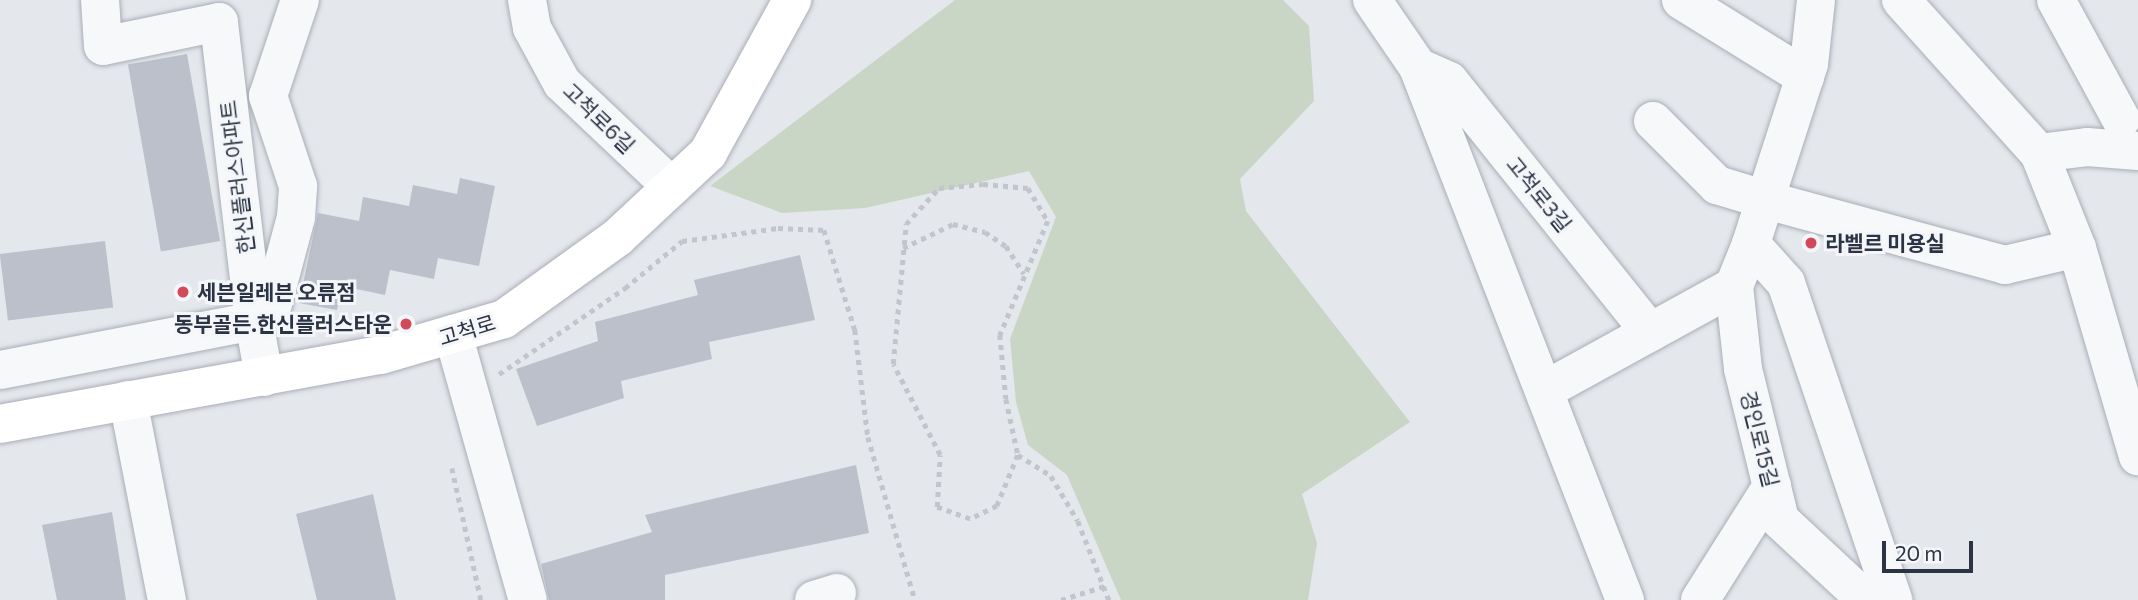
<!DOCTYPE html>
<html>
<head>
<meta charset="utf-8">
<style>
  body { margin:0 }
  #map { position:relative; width:2138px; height:600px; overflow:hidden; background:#e4e7ec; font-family:Commissioner,"Noto Sans KR",sans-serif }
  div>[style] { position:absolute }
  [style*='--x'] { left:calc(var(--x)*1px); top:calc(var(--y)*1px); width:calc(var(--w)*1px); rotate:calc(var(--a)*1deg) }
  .green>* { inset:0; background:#c9d6c5 }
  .building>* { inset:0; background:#bbc0ca; transform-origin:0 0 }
  .path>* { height:4.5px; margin-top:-2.25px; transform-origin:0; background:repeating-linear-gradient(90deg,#c2c5cb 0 5px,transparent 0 10px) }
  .roads { filter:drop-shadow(0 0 2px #a9aeb7) drop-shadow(0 0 2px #a9aeb7) }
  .minor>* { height:38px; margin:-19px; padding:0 19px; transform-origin:19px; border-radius:19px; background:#f7f8fa }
  .major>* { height:38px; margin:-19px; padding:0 19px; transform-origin:19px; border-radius:19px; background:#fff }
  .dots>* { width:19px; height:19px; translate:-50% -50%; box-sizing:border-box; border:4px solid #f4f6f9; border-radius:50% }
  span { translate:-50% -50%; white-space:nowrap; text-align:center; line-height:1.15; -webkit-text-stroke:6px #f4f6f9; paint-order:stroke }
  .street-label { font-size:21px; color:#2b3445 }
  .poi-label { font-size:21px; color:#2b3445; font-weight:700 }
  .left { translate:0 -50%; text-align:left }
  .right { translate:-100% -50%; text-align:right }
  .scale { position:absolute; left:1882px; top:541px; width:91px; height:32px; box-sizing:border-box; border:4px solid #2b3445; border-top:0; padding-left:9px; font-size:21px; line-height:24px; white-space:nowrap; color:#2b3445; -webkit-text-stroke:5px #f4f6f9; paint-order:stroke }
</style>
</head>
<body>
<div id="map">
  <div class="green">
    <i style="clip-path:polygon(955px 0,1283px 0,1309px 26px,1314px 101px,1240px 179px,1246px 211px,1410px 422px,1302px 494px,1317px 543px,1308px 600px,1121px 600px,1067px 475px,1028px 445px,1016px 402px,1010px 339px,1056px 217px,1029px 171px,865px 208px,782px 213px,710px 186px)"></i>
  </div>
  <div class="building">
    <i style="left:187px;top:54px;width:190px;height:60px;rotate:80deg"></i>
    <i style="clip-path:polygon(460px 178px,495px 186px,479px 266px,438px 258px,434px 279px,390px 270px,385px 295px,342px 286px,337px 310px,299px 303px,318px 213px,359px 221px,363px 197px,409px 206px,413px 185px,457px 194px)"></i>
    <i style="left:105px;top:241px;width:67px;height:106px;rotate:83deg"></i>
    <i style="clip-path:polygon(800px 255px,815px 320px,709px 342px,712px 359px,621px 381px,624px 398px,537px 426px,516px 369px,598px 341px,595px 322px,698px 295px,694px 280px)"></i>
    <i style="clip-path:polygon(856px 465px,869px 533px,665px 575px,665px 600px,549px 600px,541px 564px,652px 532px,645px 515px)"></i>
    <i style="clip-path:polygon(373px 494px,396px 600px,317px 600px,296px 514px)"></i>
    <i style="clip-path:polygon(112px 512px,126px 600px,57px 600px,42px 525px)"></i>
  </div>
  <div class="path">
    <i style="--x:903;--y:248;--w:55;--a:-25.6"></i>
    <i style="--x:953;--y:224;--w:33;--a:14"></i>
    <i style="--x:985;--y:232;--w:25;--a:34"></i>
    <i style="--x:1006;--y:246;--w:33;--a:57"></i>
    <i style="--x:499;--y:374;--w:153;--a:-34.3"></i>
    <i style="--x:625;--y:288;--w:74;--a:-39.5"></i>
    <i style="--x:682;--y:241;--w:97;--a:-7.7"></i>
    <i style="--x:778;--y:228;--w:46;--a:2.5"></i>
    <i style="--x:824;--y:230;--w:105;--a:72.8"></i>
    <i style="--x:855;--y:330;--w:108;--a:83.1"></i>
    <i style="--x:868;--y:437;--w:170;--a:73.9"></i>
    <i style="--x:1018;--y:455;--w:55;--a:112.4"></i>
    <i style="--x:997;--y:506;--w:30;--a:154"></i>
    <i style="--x:970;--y:519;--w:35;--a:-160"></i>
    <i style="--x:937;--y:507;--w:52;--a:-86.7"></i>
    <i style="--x:940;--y:455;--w:102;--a:-117.3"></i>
    <i style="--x:893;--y:364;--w:141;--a:-84.7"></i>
    <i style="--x:906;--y:224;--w:49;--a:-47.5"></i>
    <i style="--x:939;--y:188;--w:44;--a:-5.2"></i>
    <i style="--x:983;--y:184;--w:45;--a:5.1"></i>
    <i style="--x:1028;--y:188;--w:39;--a:59"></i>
    <i style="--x:1048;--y:221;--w:124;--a:112.8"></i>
    <i style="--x:1000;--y:335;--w:64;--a:84.6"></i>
    <i style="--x:1006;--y:399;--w:57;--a:77.9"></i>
    <i style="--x:1018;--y:455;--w:39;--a:32"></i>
    <i style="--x:1051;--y:476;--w:52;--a:59"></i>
    <i style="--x:1078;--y:521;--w:85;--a:68.6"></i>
    <i style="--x:452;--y:468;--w:135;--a:77.6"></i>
    <i style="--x:1061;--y:600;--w:46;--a:-17.7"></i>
  </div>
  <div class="roads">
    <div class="minor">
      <i style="--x:527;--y:0;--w:28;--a:80"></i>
      <i style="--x:532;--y:28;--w:63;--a:61.4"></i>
      <i style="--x:562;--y:83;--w:151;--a:43.4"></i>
      <i style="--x:1372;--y:0;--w:81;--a:55.5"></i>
      <i style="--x:1418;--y:67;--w:572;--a:68.78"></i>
      <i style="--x:1681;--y:0;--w:146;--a:31.8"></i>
      <i style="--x:1816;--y:0;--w:64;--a:96.2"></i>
      <i style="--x:1809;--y:64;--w:189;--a:107.9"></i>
      <i style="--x:1751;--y:244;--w:52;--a:48.1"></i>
      <i style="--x:1786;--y:283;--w:335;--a:71.3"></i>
      <i style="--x:1901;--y:0;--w:206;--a:48"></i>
      <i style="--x:2039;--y:153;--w:102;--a:68.2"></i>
      <i style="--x:2077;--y:248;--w:217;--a:73.7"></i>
      <i style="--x:2056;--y:0;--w:136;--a:61.4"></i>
      <i style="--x:1418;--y:67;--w:34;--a:24"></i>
      <i style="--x:1449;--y:81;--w:322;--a:51.3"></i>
      <i style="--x:1653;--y:121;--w:91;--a:45"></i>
      <i style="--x:1717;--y:185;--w:51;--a:17"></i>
      <i style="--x:1766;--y:200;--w:248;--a:15.2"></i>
      <i style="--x:2005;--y:265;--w:74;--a:-13.3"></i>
      <i style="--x:2039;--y:153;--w:48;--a:-7.1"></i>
      <i style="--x:2087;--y:147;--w:51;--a:4.5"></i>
      <i style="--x:1751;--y:244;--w:45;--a:112"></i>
      <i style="--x:1734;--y:286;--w:83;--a:83.8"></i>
      <i style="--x:1743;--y:369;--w:155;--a:76.2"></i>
      <i style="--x:1780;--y:520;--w:117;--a:42.9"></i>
      <i style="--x:453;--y:334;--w:276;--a:74.3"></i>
      <i style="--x:0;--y:370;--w:259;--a:-10.9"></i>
      <i style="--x:254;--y:321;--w:301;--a:-96.7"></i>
      <i style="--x:219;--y:22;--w:118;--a:168.3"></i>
      <i style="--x:103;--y:46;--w:46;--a:-93.7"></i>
      <i style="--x:264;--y:377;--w:57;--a:-100.1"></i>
      <i style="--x:254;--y:321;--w:26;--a:-43"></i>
      <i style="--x:273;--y:303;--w:89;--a:-75"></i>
      <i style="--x:296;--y:217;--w:31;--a:-86"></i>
      <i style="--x:298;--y:186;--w:95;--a:-108.4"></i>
      <i style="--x:268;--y:96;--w:101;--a:-71.6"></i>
      <i style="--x:1547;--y:389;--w:213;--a:-28.8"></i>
      <i style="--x:128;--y:400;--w:204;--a:79"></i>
      <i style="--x:814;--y:600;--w:24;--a:-17"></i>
      <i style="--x:1700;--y:600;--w:135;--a:-57.7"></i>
    </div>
    <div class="major">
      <i style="--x:0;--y:424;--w:387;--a:-10.3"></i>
      <i style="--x:381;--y:355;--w:128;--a:-16.3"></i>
      <i style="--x:504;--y:319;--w:140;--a:-35.7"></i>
      <i style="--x:618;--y:237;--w:123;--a:-43"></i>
      <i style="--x:708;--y:153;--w:175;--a:-61.2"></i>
    </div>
  </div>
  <div class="dots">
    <i style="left:1811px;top:243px;background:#d1495b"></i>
    <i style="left:183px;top:292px;background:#d1495b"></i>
    <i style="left:406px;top:324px;background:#d1495b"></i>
  </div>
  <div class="street-label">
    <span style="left:599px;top:118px;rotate:44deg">고척로6길</span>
    <span style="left:237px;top:177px;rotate:-97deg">한신플러스아파트</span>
    <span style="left:1539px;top:194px;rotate:51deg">고척로3길</span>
    <span style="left:467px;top:330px;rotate:-17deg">고척로</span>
    <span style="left:1760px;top:439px;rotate:76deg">경인로15길</span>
  </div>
  <div class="poi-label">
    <span class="left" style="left:1825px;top:243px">라벨르 미용실</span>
    <span class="left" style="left:197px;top:292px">세븐일레븐 오류점</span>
    <span class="right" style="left:392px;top:324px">동부골든.한신플러스타운</span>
  </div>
  <div class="scale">20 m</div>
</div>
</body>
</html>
